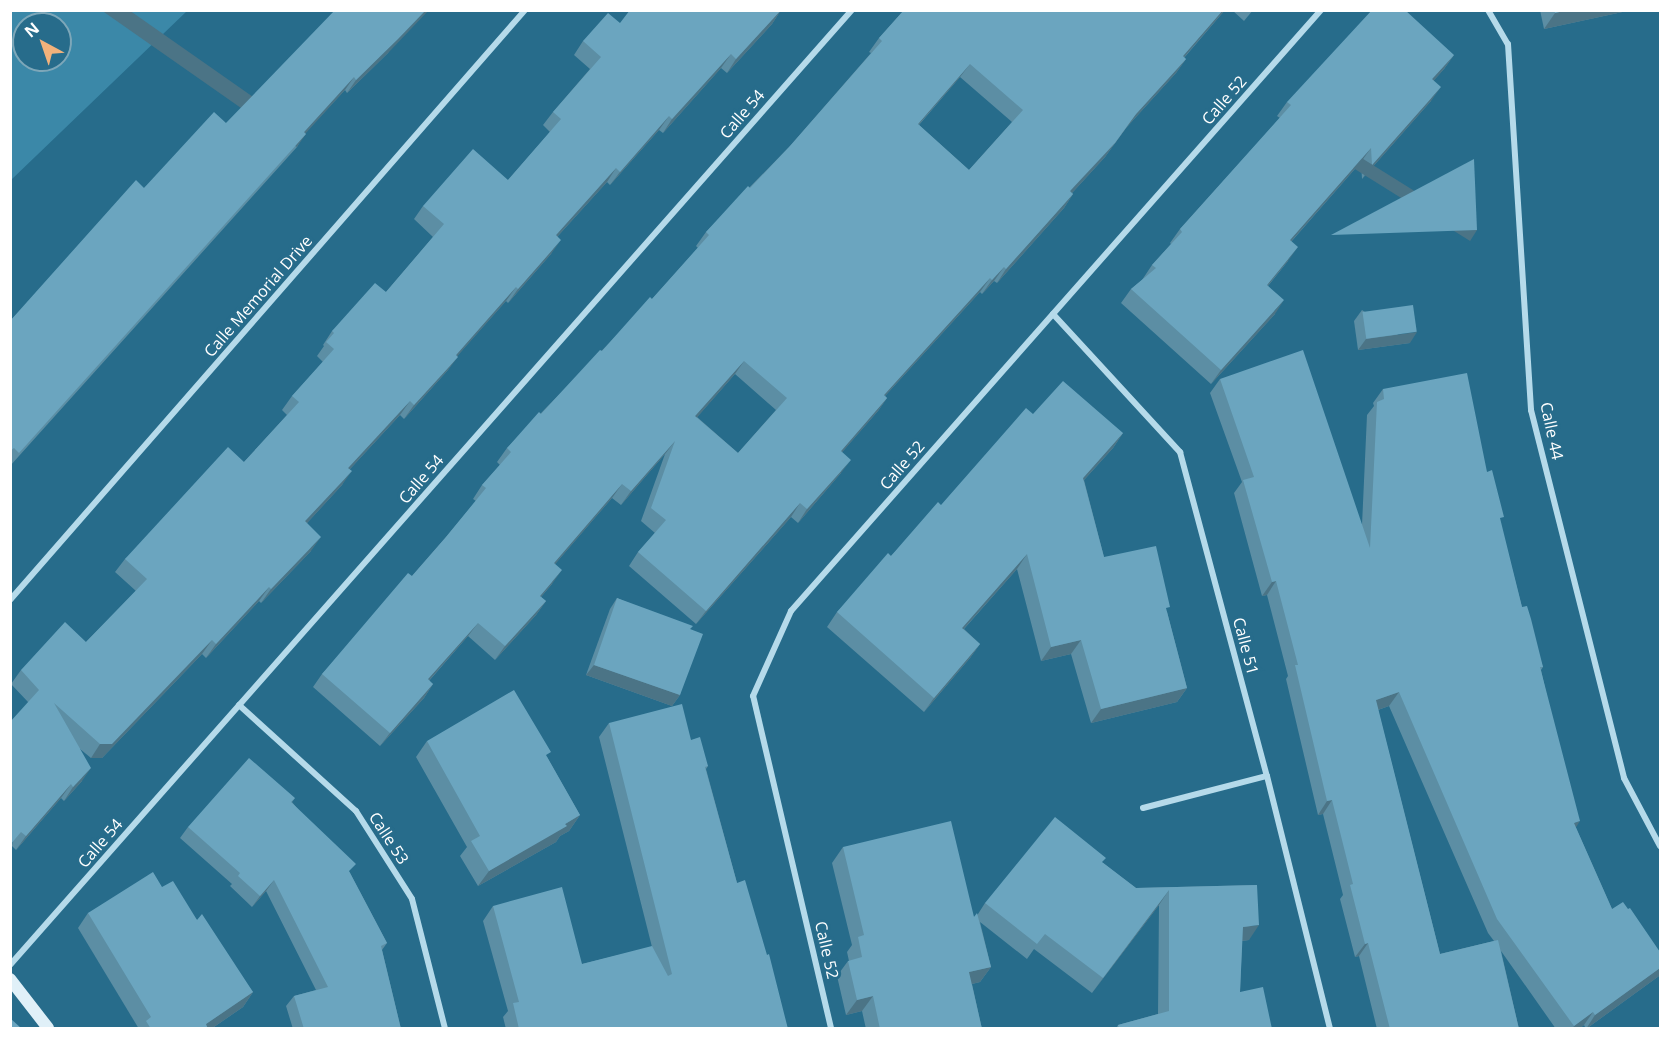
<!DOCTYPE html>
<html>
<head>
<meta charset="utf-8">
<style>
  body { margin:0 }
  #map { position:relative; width:1671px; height:1039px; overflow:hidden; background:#276c8b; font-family:"Open Sans",sans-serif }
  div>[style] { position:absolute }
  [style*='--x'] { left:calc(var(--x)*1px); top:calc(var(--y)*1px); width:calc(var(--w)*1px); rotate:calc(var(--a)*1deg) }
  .green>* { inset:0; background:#3b88a8 }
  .street>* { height:6px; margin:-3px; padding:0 3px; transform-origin:3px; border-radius:3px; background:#b5daea }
  .secondary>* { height:12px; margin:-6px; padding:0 6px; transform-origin:6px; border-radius:6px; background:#e0f0f8 }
  .wall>* { inset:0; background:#5c8ea4 }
  .shaded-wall>* { inset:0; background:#4b7486; transform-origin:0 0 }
  .building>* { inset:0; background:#6ba5bf; transform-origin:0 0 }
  span { translate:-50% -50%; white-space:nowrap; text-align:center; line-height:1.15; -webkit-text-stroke:6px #276c8b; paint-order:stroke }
  .street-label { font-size:16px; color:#fff }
  .frame { position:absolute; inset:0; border:12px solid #fff; pointer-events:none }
  .north { position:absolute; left:12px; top:12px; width:60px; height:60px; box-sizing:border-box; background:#276c8b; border:2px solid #7da7b9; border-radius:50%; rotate:320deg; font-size:16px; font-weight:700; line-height:24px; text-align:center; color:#fff }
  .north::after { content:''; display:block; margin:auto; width:21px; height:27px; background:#f2b27b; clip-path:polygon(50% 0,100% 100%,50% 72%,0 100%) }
</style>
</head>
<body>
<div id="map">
  <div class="green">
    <i style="clip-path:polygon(evenodd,11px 10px,187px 10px,187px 11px,11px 180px,11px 10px,24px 24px,60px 24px,60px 60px,24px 60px,24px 24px)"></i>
  </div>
  <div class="street">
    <i style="--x:1488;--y:10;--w:39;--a:60"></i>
    <i style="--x:1508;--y:44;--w:367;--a:86.4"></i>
    <i style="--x:1531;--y:410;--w:380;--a:75.8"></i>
    <i style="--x:1624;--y:778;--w:77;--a:62.1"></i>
    <i style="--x:1053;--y:314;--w:188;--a:47.4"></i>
    <i style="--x:1180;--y:452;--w:335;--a:75"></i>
    <i style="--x:1267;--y:776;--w:260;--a:76"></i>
    <i style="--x:10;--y:600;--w:783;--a:-48.88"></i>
    <i style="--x:239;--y:705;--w:158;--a:42.2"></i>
    <i style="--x:356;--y:811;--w:104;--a:57.5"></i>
    <i style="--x:412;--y:899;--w:133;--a:75.7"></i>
    <i style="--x:1143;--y:808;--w:128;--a:-14.5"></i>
    <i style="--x:10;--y:965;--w:1273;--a:-48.6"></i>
    <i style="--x:831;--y:1028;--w:341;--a:-103.2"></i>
    <i style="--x:753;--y:696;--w:93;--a:-65.9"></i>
    <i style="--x:791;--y:611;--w:801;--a:-48.59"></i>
  </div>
  <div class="secondary">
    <i style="--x:10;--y:979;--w:62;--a:52.2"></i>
  </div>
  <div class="wall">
    <i style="clip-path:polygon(781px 10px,772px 24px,727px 73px,721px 68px,663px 133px,659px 130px,610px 185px,607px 182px,557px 237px,551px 254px,508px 303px,506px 301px,457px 356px,448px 370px,404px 419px,400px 415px,350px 469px,342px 485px,307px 523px,311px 551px,261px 603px,259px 601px,206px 658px,202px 654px,102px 758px,91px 758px,80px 749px,82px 781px,64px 801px,61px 798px,16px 850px,12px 846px,28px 702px,11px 684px,21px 670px,86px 642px,136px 591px,115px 572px,125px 559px,244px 462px,287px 415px,282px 410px,292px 396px,323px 362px,317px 356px,324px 346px,323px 345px,332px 331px,386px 292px,433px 237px,414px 219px,423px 206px,508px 180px,550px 132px,543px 125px,553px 112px,590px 69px,574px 55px,583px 41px,620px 23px)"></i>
    <i style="clip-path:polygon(evenodd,904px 10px,1225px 10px,1184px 58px,1186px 59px,1176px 73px,1126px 128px,1105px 157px,1072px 193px,1073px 194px,1064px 208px,997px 283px,994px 281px,982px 294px,980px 292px,885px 396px,887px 398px,878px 411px,842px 452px,841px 473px,798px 523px,791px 517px,696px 624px,629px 566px,638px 552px,655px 533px,641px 521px,665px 454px,621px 505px,612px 498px,555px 564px,552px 584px,541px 597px,546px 601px,536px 615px,495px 660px,468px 636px,429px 681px,433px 684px,424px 698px,380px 746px,313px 687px,322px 674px,412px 576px,446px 537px,476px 501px,473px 499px,482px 485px,500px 465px,497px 462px,507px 448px,652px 299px,698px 248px,696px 246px,706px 232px,790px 146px,871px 53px,869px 52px,879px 38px,904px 10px,960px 77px,1012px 122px,969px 170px,919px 125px,960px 77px,904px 10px,735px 374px,776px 410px,738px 453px,697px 417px,735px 374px)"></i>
    <i style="clip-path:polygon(1232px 10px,1253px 10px,1244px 21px)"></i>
    <i style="clip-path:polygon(1540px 10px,1628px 10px,1627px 11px,1544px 29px)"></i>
    <i style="clip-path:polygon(389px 52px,347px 93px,345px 90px,305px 133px,297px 147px,10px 466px,10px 321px,144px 188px,226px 123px)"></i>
    <i style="clip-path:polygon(1454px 55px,1444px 69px,1434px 80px,1431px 101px,1362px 179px,1361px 162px,1291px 242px,1288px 261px,1268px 286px,1275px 314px,1211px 384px,1121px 303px,1131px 289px,1142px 280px,1152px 265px,1171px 244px,1170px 243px,1180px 229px,1280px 118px,1277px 116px,1287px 102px)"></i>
    <i style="clip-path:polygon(1362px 310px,1410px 343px,1358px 350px,1354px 321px)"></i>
    <i style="clip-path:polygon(evenodd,1220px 379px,1362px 525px,1367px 415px,1374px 406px,1373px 403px,1383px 389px,1487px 472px,1522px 607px,1543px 667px,1541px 670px,1576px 828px,1612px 909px,1660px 952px,1660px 973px,1659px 976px,1586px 1029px,1584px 1025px,1579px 1029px,1556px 1029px,1501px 951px,1519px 1029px,1377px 1029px,1359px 956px,1355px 957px,1340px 899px,1343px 895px,1323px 814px,1318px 815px,1286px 679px,1288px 676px,1267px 595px,1262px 596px,1234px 493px,1242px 482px,1210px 393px,1220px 379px,1389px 706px,1488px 933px,1494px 941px,1440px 954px,1378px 710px,1389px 706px)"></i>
    <i style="clip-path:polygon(1033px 414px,1123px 433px,1113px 448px,1084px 480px,1104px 557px,1167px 612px,1187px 688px,1177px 702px,1091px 723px,1071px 654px,1041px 661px,1017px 569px,964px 629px,980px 644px,970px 658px,924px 712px,827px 627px,837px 612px,891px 556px)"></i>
    <i style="clip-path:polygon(617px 598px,691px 630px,680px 695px,672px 706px,586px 675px,610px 609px)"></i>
    <i style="clip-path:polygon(609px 723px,691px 740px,708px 766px,706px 769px,737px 883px,788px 1029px,506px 1029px,503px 1017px,508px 1011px,483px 921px,493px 906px,582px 964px,652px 947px,599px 737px)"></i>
    <i style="clip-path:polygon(427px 741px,547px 757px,580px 815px,569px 831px,560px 836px,556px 842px,478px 886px,460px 856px,467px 847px,416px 757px)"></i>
    <i style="clip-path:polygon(295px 798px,292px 802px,350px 873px,387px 943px,382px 950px,401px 1029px,293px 1029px,286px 1006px,294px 996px,316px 990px,266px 891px,252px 907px,230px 886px,232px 884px,180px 838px,188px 827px)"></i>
    <i style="clip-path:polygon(843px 847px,974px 917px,978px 914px,985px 903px,1103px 863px,1136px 888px,1257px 885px,1249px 940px,1242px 941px,1240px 992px,1272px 1029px,1116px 1029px,1118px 1025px,1158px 1014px,1159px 905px,1092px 993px,1034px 949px,1027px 959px,980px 922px,991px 967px,980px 982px,972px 984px,982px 1029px,866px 1029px,862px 1011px,846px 1015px,837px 976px,848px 961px,849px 961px,847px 952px,852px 945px,832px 863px)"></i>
    <i style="clip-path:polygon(162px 887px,197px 920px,253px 992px,243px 1007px,211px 1029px,139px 1029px,78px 928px,88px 913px)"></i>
  </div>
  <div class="shaded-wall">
    <i style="clip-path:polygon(426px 10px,429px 10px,389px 52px,347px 93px,356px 80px)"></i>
    <i style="clip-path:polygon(781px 10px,772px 24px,727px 73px,736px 59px)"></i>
    <i style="clip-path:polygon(1223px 10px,1225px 10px,1173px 70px,1183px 56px)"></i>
    <i style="clip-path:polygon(1568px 10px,1628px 10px,1627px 11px,1544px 29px,1555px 13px)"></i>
    <i style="clip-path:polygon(731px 54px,721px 68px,663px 133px,672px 119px)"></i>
    <i style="clip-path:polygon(1454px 55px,1444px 69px,1423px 93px,1432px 79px)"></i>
    <i style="clip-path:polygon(1186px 59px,1176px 73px,1126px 128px,1105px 157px,1061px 205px,1070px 191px,1136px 114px)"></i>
    <i style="clip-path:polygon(970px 64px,960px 77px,908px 137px,918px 124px)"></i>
    <i style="clip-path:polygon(354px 77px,345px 90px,295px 145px,304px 132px)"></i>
    <i style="clip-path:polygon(1441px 87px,1431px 101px,1362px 179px,1372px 165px)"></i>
    <i style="clip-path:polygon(669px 116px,659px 130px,610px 185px,620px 172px)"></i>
    <i style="left:306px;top:134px;width:16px;height:429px;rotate:125deg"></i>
    <i style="clip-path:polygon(1371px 148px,1361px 162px,1280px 254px,1290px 240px)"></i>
    <i style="clip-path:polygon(616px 168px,607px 182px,546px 249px,556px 235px)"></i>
    <i style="clip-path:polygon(1073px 194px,1064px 208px,997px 283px,1006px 269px)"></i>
    <i style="left:1477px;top:230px;width:13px;height:146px;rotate:122deg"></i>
    <i style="clip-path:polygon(561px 240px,551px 254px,508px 303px,518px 289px)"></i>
    <i style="clip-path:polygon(1298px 247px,1288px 261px,1257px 299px,1267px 285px)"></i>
    <i style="clip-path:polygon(1004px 267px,994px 281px,982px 294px,992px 280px)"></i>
    <i style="clip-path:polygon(990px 278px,980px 292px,874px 408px,884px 395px)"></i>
    <i style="clip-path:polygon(516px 287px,506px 301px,446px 369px,456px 355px)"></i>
    <i style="clip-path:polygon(1284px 300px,1275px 314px,1211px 384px,1221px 370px)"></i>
    <i style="clip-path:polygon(1417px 332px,1410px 343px,1358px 350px,1366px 339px)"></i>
    <i style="clip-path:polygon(458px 357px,448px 370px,404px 419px,414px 405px)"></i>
    <i style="clip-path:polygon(744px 361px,735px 374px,686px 430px,695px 416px)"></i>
    <i style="clip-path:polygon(887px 398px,878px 411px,831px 465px,841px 451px)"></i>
    <i style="clip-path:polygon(410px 401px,400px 415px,338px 482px,348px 468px)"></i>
    <i style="clip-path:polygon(1123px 433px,1113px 448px,1073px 492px,1083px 478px)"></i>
    <i style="clip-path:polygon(675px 441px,665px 454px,621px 505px,631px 491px)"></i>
    <i style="clip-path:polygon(851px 460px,841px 473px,798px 523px,807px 509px)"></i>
    <i style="clip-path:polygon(352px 471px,342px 485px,296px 535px,305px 521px)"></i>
    <i style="clip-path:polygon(622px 484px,612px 498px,544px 577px,554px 563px)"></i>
    <i style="clip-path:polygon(800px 503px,791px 517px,696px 624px,706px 611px)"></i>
    <i style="clip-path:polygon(321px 537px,311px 551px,261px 603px,271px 589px)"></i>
    <i style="clip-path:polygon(1027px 554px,1017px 569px,952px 642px,962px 628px)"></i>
    <i style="clip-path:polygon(562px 570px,552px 584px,530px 610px,540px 596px)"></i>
    <i style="clip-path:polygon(1276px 581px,1267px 595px,1262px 596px,1272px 582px)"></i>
    <i style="clip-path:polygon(269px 587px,259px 601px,206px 658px,216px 644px)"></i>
    <i style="clip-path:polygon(546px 601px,536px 615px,495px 660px,505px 646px)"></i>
    <i style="clip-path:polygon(478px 623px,468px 636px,418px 693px,428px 679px)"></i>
    <i style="clip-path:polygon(212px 640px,202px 654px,102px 758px,91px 758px,100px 744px)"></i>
    <i style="clip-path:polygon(1081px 640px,1071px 654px,1041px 661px,1051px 647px)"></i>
    <i style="clip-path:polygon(980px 644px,970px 658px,924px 712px,934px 698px)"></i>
    <i style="clip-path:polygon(594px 665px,680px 695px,672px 706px,586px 675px)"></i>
    <i style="clip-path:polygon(433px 684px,424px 698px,380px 746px,390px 733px)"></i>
    <i style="clip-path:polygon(1187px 688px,1177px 702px,1091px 723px,1101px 709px)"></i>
    <i style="clip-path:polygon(1399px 692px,1389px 706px,1366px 714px,1376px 700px)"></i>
    <i style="clip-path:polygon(91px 768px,82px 781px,64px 801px,73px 787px)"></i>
    <i style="clip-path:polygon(71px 784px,61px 798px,16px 850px,26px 836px)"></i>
    <i style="clip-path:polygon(1332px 800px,1323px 814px,1318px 815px,1327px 801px)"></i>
    <i style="clip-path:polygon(580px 815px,569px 831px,560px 836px,556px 842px,478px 886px,489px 871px)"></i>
    <i style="clip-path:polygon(1580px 821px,1571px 835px,1574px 823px)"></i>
    <i style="clip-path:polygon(274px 880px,266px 891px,252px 907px,260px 896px)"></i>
    <i style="clip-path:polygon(1169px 890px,1159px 905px,1092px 993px,1103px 978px)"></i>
    <i style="clip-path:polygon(1259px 925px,1249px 940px,1232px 942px,1243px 927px)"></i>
    <i style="clip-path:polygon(1368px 943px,1359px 956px,1355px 957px,1365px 944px)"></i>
    <i style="clip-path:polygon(991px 967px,980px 982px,959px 987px,969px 972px)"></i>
    <i style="clip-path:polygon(1660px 968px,1660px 973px,1659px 976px,1586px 1029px,1595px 1015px)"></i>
    <i style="clip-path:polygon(253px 992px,243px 1007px,211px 1029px,203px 1029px,206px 1024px)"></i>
    <i style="clip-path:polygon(873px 996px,862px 1011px,846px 1015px,857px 1000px)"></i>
    <i style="clip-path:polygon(1593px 1012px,1584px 1025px,1579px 1029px,1572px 1029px,1574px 1026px)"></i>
  </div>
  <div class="building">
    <i style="clip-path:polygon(335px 10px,426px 10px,398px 39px,356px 80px,354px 77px,304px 132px,306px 134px,19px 453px,14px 448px,10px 451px,10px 321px,136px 180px,144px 188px,214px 112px,226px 123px)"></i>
    <i style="clip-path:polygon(630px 10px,781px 10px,736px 59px,731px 54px,672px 119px,669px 116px,620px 172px,616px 168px,556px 235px,561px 240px,518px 289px,516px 287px,456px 355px,458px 357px,414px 405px,410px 401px,348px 468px,352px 471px,305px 521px,321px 537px,271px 589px,269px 587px,216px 644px,212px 640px,112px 744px,100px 744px,54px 703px,91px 768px,73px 787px,71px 784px,26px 836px,21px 832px,10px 845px,10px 722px,39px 690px,21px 670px,65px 622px,86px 642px,147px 579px,125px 559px,228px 447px,244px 462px,299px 402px,292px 396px,334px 349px,326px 342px,334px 333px,332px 331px,375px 283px,386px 292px,444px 224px,423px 206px,473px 149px,508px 180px,561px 119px,553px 112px,601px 57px,583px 41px,608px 13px,620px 23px)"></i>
    <i style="clip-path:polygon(evenodd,904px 10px,1223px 10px,1183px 56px,1186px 59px,1136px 114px,1115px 143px,1070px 191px,1073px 194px,1006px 269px,1004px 267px,992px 280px,990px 278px,884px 395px,887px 398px,841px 451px,851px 460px,807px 509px,800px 503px,706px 611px,638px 552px,666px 520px,651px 508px,675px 441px,631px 491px,622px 484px,554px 563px,562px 570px,540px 596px,546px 601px,505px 646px,478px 623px,428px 679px,433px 684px,390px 733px,322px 674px,408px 573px,412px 576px,446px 537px,486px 488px,482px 485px,511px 452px,507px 448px,539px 412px,541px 414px,600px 350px,602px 351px,650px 297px,652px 299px,709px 235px,706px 232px,748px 186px,750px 188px,790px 146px,882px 41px,879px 38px,904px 10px,970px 64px,1023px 110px,969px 170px,918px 124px,970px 64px,904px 10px,744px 361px,787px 398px,738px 453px,695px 416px,744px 361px)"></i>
    <i style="clip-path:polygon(1372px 10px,1405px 10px,1454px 55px,1432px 79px,1441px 87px,1372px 165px,1371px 148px,1290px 240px,1298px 247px,1267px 285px,1284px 300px,1221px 370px,1131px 289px,1156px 268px,1152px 265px,1182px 232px,1180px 229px,1291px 105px,1287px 102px)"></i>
    <i style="clip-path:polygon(1554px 10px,1568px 10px,1555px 13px)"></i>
    <i style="clip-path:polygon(1474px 159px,1477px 230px,1331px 235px)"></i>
    <i style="left:1413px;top:305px;width:27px;height:51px;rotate:82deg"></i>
    <i style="clip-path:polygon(1303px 350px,1370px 548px,1377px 402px,1384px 399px,1383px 389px,1467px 373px,1487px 472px,1492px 470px,1504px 517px,1500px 518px,1522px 607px,1527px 606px,1531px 619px,1543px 667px,1540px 667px,1580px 821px,1574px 823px,1612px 909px,1623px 902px,1628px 909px,1630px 908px,1660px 952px,1660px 968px,1595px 1015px,1593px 1012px,1574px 1026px,1497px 919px,1399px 692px,1376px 700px,1440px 954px,1498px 940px,1519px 1029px,1390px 1029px,1368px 943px,1365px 944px,1350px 885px,1353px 884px,1332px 800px,1327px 801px,1295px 665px,1298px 665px,1276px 581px,1272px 582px,1243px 480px,1254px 477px,1220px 379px)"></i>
    <i style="clip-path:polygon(1063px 381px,1123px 433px,1083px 478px,1104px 557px,1156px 546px,1170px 607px,1166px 608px,1187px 688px,1101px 709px,1081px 640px,1051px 647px,1027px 554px,962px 628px,980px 644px,934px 698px,837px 612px,888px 553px,891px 556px,938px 502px,941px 505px,1026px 408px,1033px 414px)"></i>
    <i style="clip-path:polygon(617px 598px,693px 626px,690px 629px,703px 634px,680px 695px,594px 665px)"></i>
    <i style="clip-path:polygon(514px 690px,551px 752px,546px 755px,580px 815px,565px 824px,567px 826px,489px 871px,471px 841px,480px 836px,427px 741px)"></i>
    <i style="clip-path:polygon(682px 704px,691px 740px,700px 737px,708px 766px,705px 767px,737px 883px,745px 880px,767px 955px,769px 954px,788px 1029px,519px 1029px,513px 1003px,519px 1002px,493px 906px,562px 887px,582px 964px,652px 946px,668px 976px,672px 974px,609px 723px)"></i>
    <i style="clip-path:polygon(249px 758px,295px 798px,291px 802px,356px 864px,349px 871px,387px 943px,381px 946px,401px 1029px,304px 1029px,294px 996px,328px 987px,274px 880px,260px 896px,238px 876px,240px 873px,188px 827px)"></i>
    <i style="clip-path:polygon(1055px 817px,1106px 858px,1102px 862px,1136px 888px,1257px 885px,1259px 925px,1243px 927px,1240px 992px,1263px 987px,1272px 1029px,1118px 1029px,1119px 1028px,1118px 1025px,1169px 1011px,1169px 890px,1103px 978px,1045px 934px,1037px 944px,985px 903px)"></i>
    <i style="clip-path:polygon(951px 821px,974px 917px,977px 913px,991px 967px,969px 972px,982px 1029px,880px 1029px,873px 996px,857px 1000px,848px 961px,862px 957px,858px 937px,864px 935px,843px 847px)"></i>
    <i style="clip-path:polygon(153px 872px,162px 887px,173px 881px,197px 920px,202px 914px,253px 992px,206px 1024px,208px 1029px,151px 1029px,146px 1021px,151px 1017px,88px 913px)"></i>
    <i style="clip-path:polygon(10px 1018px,22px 1029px,10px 1029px)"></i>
  </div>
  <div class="street-label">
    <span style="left:1224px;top:100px;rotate:-49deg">Calle 52</span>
    <span style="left:742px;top:114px;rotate:-49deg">Calle 54</span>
    <span style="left:258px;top:296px;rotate:-49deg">Calle Memorial Drive</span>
    <span style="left:1552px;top:431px;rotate:78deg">Calle 44</span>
    <span style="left:902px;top:465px;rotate:-49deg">Calle 52</span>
    <span style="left:421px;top:479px;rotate:-49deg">Calle 54</span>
    <span style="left:1246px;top:646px;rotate:75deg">Calle 51</span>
    <span style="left:389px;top:838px;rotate:57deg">Calle 53</span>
    <span style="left:100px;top:843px;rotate:-49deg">Calle 54</span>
    <span style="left:827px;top:950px;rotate:77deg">Calle 52</span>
  </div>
  <div class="frame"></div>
  <div class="north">N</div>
</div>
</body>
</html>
